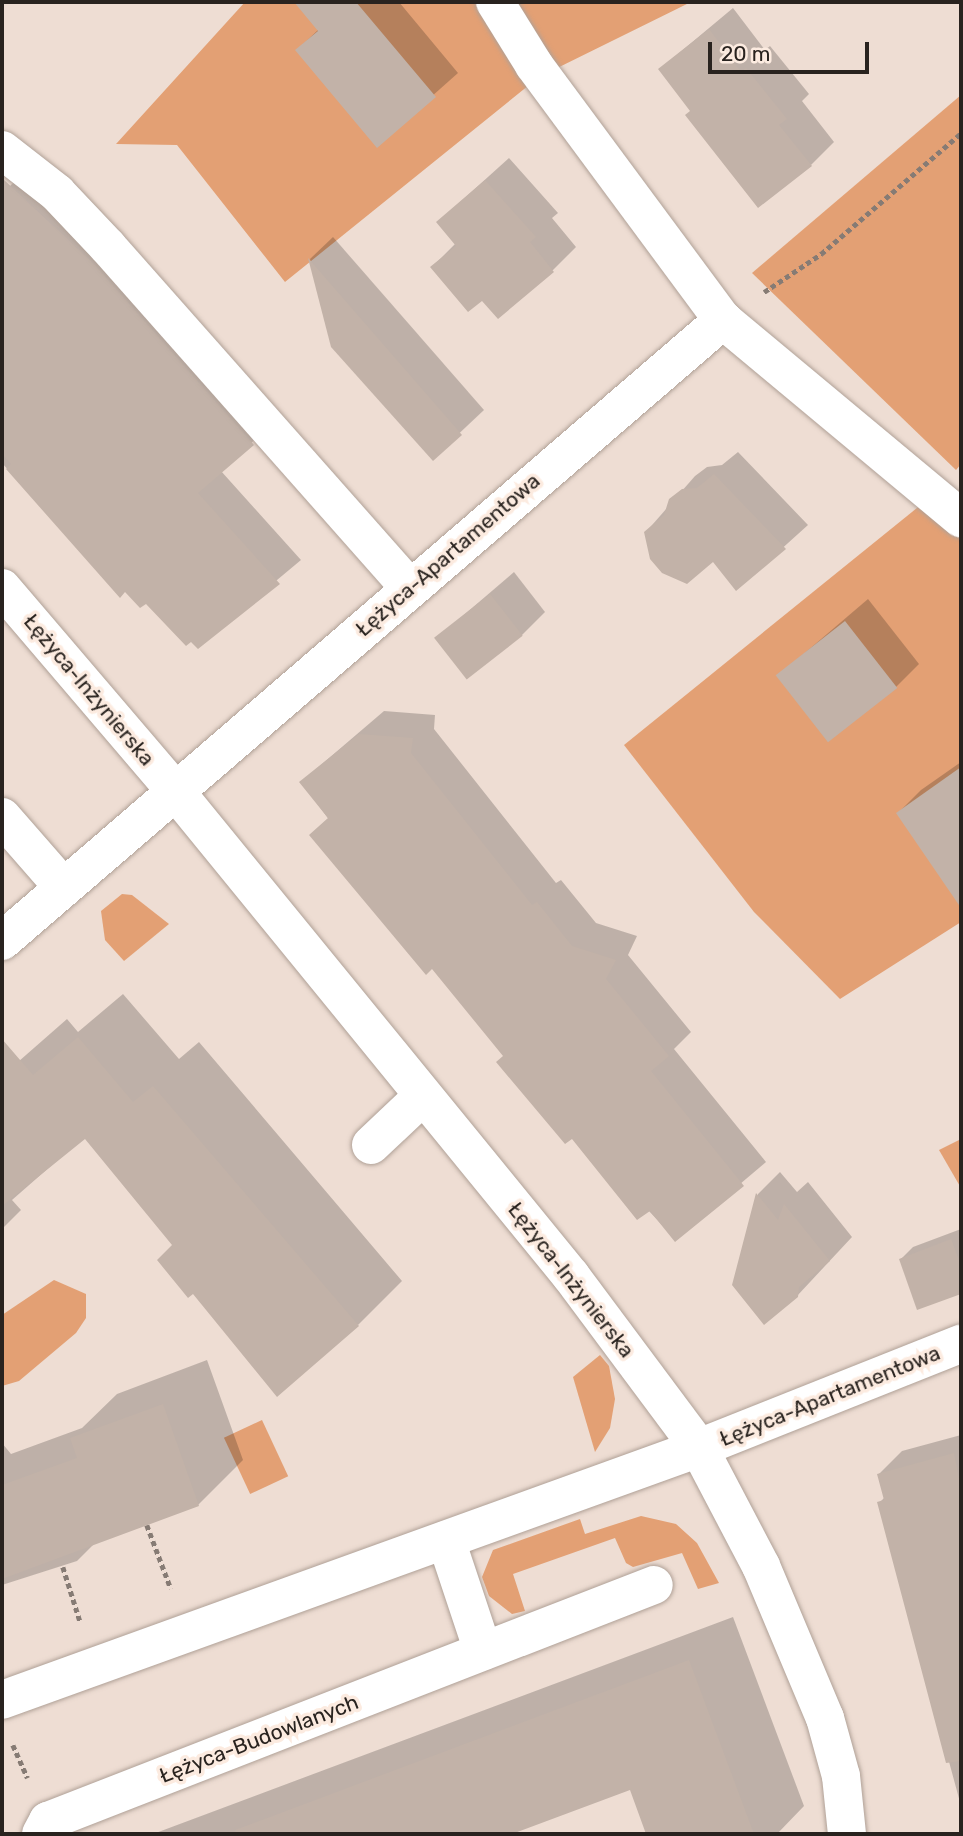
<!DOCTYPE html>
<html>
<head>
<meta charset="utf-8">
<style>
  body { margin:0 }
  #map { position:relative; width:963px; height:1836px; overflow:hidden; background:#eeddd3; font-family:Rubik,sans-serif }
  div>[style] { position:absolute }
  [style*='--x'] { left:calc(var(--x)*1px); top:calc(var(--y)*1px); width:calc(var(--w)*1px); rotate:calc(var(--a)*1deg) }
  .green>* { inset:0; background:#e3a074; transform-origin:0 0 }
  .shadow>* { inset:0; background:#0003 }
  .building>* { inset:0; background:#c2b2a8; transform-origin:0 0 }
  .path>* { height:4.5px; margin-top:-2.25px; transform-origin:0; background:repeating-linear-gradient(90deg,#867b74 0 5px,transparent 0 8.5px) }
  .roads { filter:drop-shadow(0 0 2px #b0a197) drop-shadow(0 0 2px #b0a197) }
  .minor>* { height:38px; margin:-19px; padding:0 19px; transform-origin:19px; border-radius:19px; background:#fff }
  span { translate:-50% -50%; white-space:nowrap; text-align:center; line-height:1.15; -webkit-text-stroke:7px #fcebe0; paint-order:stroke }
  .street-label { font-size:21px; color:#29231f }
  .frame { position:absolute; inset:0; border:4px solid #29231f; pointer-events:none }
  .scale { position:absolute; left:708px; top:42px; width:161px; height:32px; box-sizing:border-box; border:4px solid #29231f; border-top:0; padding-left:9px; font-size:21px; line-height:24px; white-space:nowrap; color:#29231f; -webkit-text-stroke:5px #fcebe0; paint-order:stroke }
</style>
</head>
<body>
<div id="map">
  <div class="green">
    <i style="clip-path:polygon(245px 2px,691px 2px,539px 77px,285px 282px,177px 145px,116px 144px)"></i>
    <i style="clip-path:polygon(961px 95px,961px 464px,956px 470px,752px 273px)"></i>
    <i style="clip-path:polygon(933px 495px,961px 517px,961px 922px,840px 999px,754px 912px,624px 745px)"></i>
    <i style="clip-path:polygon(122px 894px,132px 895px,169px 924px,124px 961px,105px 940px,101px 911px)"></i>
    <i style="clip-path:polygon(961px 1139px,961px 1188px,939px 1150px)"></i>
    <i style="clip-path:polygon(54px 1280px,86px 1294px,86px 1318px,76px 1333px,19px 1381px,2px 1386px,2px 1315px)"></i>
    <i style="clip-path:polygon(600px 1355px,609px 1366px,615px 1399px,610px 1428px,595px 1452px,573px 1377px)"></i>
    <i style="left:262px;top:1420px;width:62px;height:42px;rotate:65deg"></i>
    <i style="clip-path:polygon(641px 1516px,676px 1524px,697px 1543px,719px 1583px,698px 1589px,682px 1553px,633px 1567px,626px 1563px,615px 1538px,513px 1574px,525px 1611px,512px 1614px,489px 1596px,482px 1577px,493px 1550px,580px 1519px,585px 1534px)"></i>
  </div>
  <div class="shadow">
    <i style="clip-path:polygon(296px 2px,399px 2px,458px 73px,377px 145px,297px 50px,319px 29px)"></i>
    <i style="clip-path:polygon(733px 8px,765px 50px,770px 46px,809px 94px,802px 101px,834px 142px,811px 165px,692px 110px,660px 69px)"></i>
    <i style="clip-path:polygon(509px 158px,558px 213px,552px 218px,576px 247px,553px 270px,482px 298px,432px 267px,456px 243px,438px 222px)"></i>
    <i style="clip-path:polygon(33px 163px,275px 421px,221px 471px,301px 560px,198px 646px,146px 601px,125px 589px,120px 595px,2px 463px,2px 194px)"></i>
    <i style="clip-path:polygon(333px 237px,484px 410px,433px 458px,332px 346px,310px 259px)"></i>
    <i style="clip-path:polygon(738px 452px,808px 525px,737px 589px,713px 560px,646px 532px,695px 476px,707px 467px,722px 465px)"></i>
    <i style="clip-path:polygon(514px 572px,545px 612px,522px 635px,437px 638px)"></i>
    <i style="clip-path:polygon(868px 599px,919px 664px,896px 687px,779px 675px)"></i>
    <i style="clip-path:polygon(384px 711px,435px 715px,434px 729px,556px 883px,561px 880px,596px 923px,637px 936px,628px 955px,691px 1032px,674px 1049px,766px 1162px,675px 1239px,505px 1056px,301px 782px)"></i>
    <i style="clip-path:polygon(961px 762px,961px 857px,939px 872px,898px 813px,921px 790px)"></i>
    <i style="clip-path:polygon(123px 994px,179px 1059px,199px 1042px,402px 1281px,358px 1325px,174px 1245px,85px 1136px,12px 1200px,21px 1210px,2px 1229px,2px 1076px,67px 1019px,78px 1032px)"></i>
    <i style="clip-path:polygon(780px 1172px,797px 1192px,808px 1182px,852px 1237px,797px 1296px,734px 1285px,758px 1194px)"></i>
    <i style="clip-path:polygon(961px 1229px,961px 1292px,918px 1308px,901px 1259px,913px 1247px)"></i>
    <i style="clip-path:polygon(207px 1360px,243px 1460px,198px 1505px,94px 1544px,77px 1561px,2px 1585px,2px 1443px,11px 1454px,82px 1428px,117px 1394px)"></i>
    <i style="clip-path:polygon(961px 1435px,961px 1806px,879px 1503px,885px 1497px,878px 1475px,902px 1451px)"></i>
    <i style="clip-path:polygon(733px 1617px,804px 1806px,777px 1834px,648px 1834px,631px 1788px,506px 1834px,153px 1834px)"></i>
  </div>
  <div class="building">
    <i style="clip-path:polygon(294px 2px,356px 2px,436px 97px,377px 148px,295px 50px,318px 31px)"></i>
    <i style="clip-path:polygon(709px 29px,741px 72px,746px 68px,787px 119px,779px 125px,812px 166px,758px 208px,685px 115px,690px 111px,658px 69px)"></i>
    <i style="clip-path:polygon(2px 178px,92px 262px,254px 445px,198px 493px,280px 584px,198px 649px,191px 642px,186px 646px,146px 604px,140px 608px,125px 592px,120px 598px,6px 469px,11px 464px,2px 454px)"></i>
    <i style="clip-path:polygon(485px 180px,536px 237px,530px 242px,554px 272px,498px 319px,482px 301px,468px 312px,430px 267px,456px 246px,436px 222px)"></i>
    <i style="clip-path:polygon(308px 258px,462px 435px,433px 461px,331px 347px)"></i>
    <i style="clip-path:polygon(714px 474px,786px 549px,736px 591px,713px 562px,687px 584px,662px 573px,650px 559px,644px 532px,664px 515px,669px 499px,682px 489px,697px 488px)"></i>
    <i style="left:490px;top:594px;width:53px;height:71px;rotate:52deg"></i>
    <i style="left:845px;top:621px;width:85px;height:88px;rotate:52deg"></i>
    <i style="clip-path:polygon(359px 734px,413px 738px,411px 753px,532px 905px,537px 902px,572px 946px,616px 960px,606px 979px,669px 1056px,651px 1071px,744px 1186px,675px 1242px,650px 1211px,637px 1220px,572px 1139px,565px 1144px,496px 1062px,503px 1056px,432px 969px,426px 975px,309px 835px,328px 818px,299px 782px)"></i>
    <i style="clip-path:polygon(961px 767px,961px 908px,896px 813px)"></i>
    <i style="clip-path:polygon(78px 1037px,133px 1102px,153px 1086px,359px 1326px,277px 1397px,193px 1294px,188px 1298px,157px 1260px,172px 1245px,85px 1139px,2px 1206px,2px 1039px,33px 1075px)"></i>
    <i style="clip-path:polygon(756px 1193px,778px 1220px,784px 1204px,830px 1261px,799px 1287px,798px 1297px,764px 1325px,732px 1285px)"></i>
    <i style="clip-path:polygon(951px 1239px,961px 1266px,961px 1294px,917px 1310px,899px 1259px)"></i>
    <i style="clip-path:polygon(163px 1404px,199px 1506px,2px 1579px,2px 1485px,77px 1458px,70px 1438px)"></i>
    <i style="clip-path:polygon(954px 1453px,961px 1489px,961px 1761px,946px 1763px,877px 1502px,884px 1500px,877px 1474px)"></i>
    <i style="clip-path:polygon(689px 1660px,754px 1834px,646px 1834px,630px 1790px,512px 1834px,236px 1834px,235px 1830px)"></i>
  </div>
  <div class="path">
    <i style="--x:764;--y:292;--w:69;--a:-33.7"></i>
    <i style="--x:821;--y:254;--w:185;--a:-40.8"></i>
    <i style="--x:147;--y:1525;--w:68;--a:69.4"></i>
    <i style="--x:63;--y:1567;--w:57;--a:72.5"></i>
    <i style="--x:13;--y:1745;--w:36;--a:66"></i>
  </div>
  <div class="roads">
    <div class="minor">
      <i style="--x:495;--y:2;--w:74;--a:58.2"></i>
      <i style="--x:534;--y:65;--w:317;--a:53.5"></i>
      <i style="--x:723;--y:320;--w:310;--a:39.8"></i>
      <i style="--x:2;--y:150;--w:70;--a:38"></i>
      <i style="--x:57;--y:193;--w:74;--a:46.6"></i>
      <i style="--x:108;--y:247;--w:454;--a:48.5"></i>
      <i style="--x:2;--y:588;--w:268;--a:49.5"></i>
      <i style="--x:176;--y:792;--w:625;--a:50.78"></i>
      <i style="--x:571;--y:1276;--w:214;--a:53.3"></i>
      <i style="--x:699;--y:1448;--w:133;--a:62.3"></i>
      <i style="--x:761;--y:1566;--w:165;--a:67.2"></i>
      <i style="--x:825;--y:1718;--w:60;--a:74.6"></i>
      <i style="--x:841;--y:1776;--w:58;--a:84.1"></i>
      <i style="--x:2;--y:817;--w:94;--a:48.9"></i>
      <i style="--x:2;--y:941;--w:952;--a:-40.74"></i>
      <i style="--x:371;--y:1145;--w:70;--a:-43.3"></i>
      <i style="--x:446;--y:1540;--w:117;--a:71.6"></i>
      <i style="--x:2;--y:1700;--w:741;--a:-19.88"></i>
      <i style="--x:699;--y:1448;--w:282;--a:-21.7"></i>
      <i style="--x:41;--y:1834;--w:15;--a:-62"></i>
      <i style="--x:48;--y:1821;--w:650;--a:-21.28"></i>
    </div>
  </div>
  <div class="street-label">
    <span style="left:448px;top:555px;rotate:-41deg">Łężyca-Apartamentowa</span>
    <span style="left:89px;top:690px;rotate:50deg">Łężyca-Inżynierska</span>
    <span style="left:571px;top:1280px;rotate:52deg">Łężyca-Inżynierska</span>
    <span style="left:830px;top:1396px;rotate:-22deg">Łężyca-Apartamentowa</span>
    <span style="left:259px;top:1739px;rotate:-21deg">Łężyca-Budowlanych</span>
  </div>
  <div class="frame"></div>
  <div class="scale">20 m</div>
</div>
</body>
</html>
